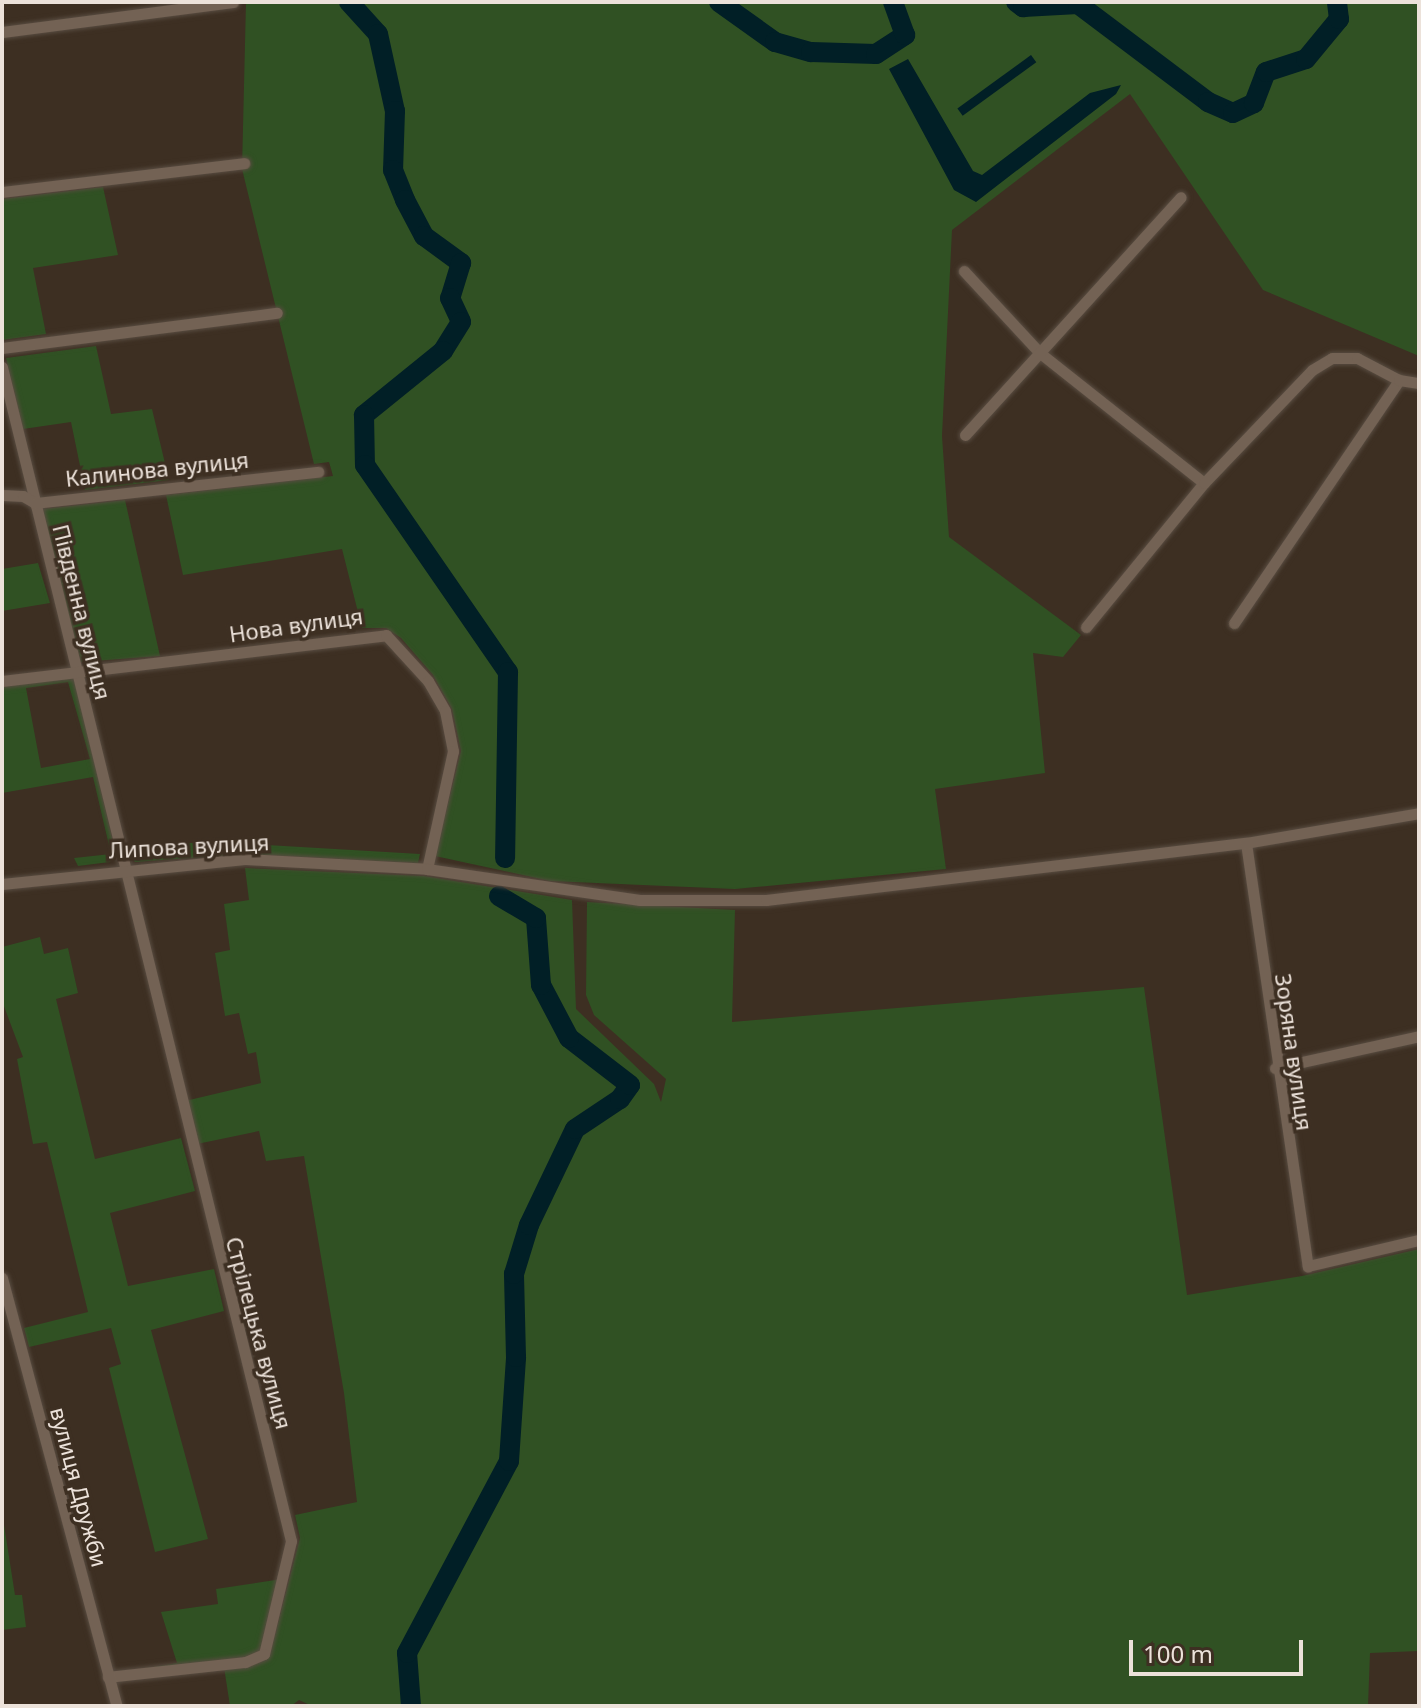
<!DOCTYPE html>
<html>
<head>
<meta charset="utf-8">
<style>
  body { margin:0 }
  #map { position:relative; width:1421px; height:1708px; overflow:hidden; background:#3d2f22; font-family:"Noto Sans",sans-serif }
  div>[style] { position:absolute }
  [style*='--x'] { left:calc(var(--x)*1px); top:calc(var(--y)*1px); width:calc(var(--w)*1px); rotate:calc(var(--a)*1deg) }
  .green>* { inset:0; background:#305123 }
  .water>* { inset:0; background:#011f26; transform-origin:0 0 }
  .river>* { height:20px; margin:-10px; padding:0 10px; transform-origin:10px; border-radius:10px; background:#011f26 }
  .roads { filter:drop-shadow(0 0 2px #584c41) drop-shadow(0 0 2px #584c41) }
  .street>* { height:11px; margin:-5.5px; padding:0 5.5px; transform-origin:5.5px; border-radius:5.5px; background:#736254 }
  span { translate:-50% -50%; white-space:nowrap; text-align:center; line-height:1.15; -webkit-text-stroke:7px #3d2f22; paint-order:stroke }
  .street-label { font-size:22px; color:#ece2da }
  .frame { position:absolute; inset:0; border:4px solid #ece2da; pointer-events:none }
  .scale { position:absolute; left:1129px; top:1640px; width:174px; height:36px; box-sizing:border-box; border:4px solid #ece2da; border-top:0; padding-left:10px; font-size:24px; line-height:28px; white-space:nowrap; color:#ece2da; -webkit-text-stroke:6px #3d2f22; paint-order:stroke }
</style>
</head>
<body>
<div id="map">
  <div class="green">
    <i style="clip-path:polygon(246px 2px,1419px 2px,1419px 356px,1263px 290px,1130px 94px,952px 230px,942px 436px,949px 537px,1081px 635px,1063px 657px,1033px 653px,1045px 773px,935px 789px,946px 869px,735px 889px,550px 881px,435px 856px,461px 751px,452px 709px,433px 675px,401px 638px,386px 628px,362px 628px,342px 549px,183px 575px,166px 495px,333px 476px,329px 462px,314px 464px,242px 169px)"></i>
    <i style="clip-path:polygon(103px 187px,118px 255px,33px 268px,46px 334px,2px 340px,2px 199px)"></i>
    <i style="clip-path:polygon(96px 346px,111px 414px,152px 409px,169px 480px,85px 490px,71px 422px,23px 429px,6px 358px)"></i>
    <i style="clip-path:polygon(125px 500px,160px 656px,81px 662px,42px 509px)"></i>
    <i style="clip-path:polygon(38px 563px,50px 603px,2px 611px,2px 569px)"></i>
    <i style="clip-path:polygon(evenodd,74px 677px,116px 854px,110px 862px,78px 866px,74px 858px,111px 854px,93px 777px,2px 793px,2px 686px,74px 677px,68px 682px,90px 759px,41px 768px,26px 688px,68px 682px)"></i>
    <i style="clip-path:polygon(213px 841px,215px 849px,267px 845px,420px 854px,418px 863px,245px 854px,135px 862px,124px 849px)"></i>
    <i style="clip-path:polygon(245px 868px,424px 876px,572px 900px,576px 1009px,654px 1084px,661px 1102px,666px 1079px,594px 1015px,586px 995px,587px 902px,735px 910px,732px 1022px,1144px 987px,1187px 1295px,1302px 1276px,1419px 1249px,1419px 1651px,1370px 1653px,1368px 1706px,312px 1706px,299px 1700px,291px 1706px,230px 1706px,224px 1667px,266px 1657px,271px 1650px,300px 1538px,295px 1515px,357px 1502px,344px 1393px,304px 1156px,266px 1161px,259px 1131px,197px 1144px,185px 1101px,261px 1083px,256px 1052px,248px 1054px,239px 1013px,225px 1016px,215px 953px,230px 950px,224px 904px,249px 900px)"></i>
    <i style="clip-path:polygon(40px 937px,44px 954px,68px 948px,78px 993px,56px 999px,95px 1159px,181px 1138px,195px 1191px,110px 1213px,128px 1286px,214px 1269px,224px 1311px,151px 1330px,208px 1539px,155px 1552px,109px 1368px,121px 1364px,111px 1328px,29px 1347px,24px 1328px,88px 1312px,47px 1142px,33px 1144px,17px 1059px,23px 1057px,2px 1001px,2px 947px)"></i>
    <i style="clip-path:polygon(2px 1512px,15px 1595px,22px 1595px,26px 1627px,2px 1630px)"></i>
    <i style="clip-path:polygon(282px 1579px,265px 1645px,254px 1657px,118px 1673px,177px 1663px,161px 1612px,218px 1604px,216px 1589px)"></i>
  </div>
  <div class="water">
    <i style="left:1031px;top:55px;width:9px;height:91px;rotate:54deg"></i>
    <i style="clip-path:polygon(908px 59px,973px 171px,982px 175px,1090px 93px,1121px 85px,1116px 94px,976px 202px,954px 190px,889px 69px)"></i>
  </div>
  <div class="river">
    <i style="--x:349;--y:2;--w:43;--a:47.8"></i>
    <i style="--x:378;--y:34;--w:79;--a:77.6"></i>
    <i style="--x:395;--y:111;--w:59;--a:91.9"></i>
    <i style="--x:393;--y:170;--w:32;--a:68"></i>
    <i style="--x:405;--y:200;--w:41;--a:62.2"></i>
    <i style="--x:424;--y:236;--w:46;--a:36.1"></i>
    <i style="--x:461;--y:263;--w:37;--a:107"></i>
    <i style="--x:450;--y:298;--w:26;--a:65"></i>
    <i style="--x:461;--y:322;--w:34;--a:122"></i>
    <i style="--x:443;--y:351;--w:102;--a:141"></i>
    <i style="--x:364;--y:415;--w:50;--a:88.9"></i>
    <i style="--x:365;--y:465;--w:252;--a:55.4"></i>
    <i style="--x:508;--y:672;--w:186;--a:90.9"></i>
    <i style="--x:719;--y:2;--w:69;--a:35.5"></i>
    <i style="--x:775;--y:42;--w:37;--a:16"></i>
    <i style="--x:811;--y:52;--w:65;--a:1.8"></i>
    <i style="--x:876;--y:54;--w:35;--a:-33"></i>
    <i style="--x:905;--y:35;--w:35;--a:-110"></i>
    <i style="--x:1016;--y:2;--w:9;--a:36"></i>
    <i style="--x:1023;--y:7;--w:55;--a:-3.1"></i>
    <i style="--x:1078;--y:4;--w:163;--a:37"></i>
    <i style="--x:1208;--y:102;--w:27;--a:24"></i>
    <i style="--x:1233;--y:113;--w:23;--a:-25"></i>
    <i style="--x:1254;--y:103;--w:33;--a:-69"></i>
    <i style="--x:1266;--y:72;--w:42;--a:-18"></i>
    <i style="--x:1306;--y:59;--w:52;--a:-50.5"></i>
    <i style="--x:1339;--y:19;--w:17;--a:-97"></i>
    <i style="--x:411;--y:1706;--w:53;--a:-94.3"></i>
    <i style="--x:407;--y:1653;--w:217;--a:-62"></i>
    <i style="--x:509;--y:1461;--w:104;--a:-86.1"></i>
    <i style="--x:516;--y:1357;--w:83;--a:-91.4"></i>
    <i style="--x:514;--y:1274;--w:51;--a:-73"></i>
    <i style="--x:529;--y:1225;--w:106;--a:-64.4"></i>
    <i style="--x:575;--y:1129;--w:54;--a:-33.7"></i>
    <i style="--x:620;--y:1099;--w:17;--a:-54"></i>
    <i style="--x:630;--y:1085;--w:77;--a:-142.4"></i>
    <i style="--x:569;--y:1038;--w:60;--a:-117.8"></i>
    <i style="--x:541;--y:985;--w:67;--a:-94.3"></i>
    <i style="--x:536;--y:918;--w:43;--a:-149.3"></i>
  </div>
  <div class="roads">
    <div class="street">
      <i style="--x:2;--y:32;--w:233;--a:-7.4"></i>
      <i style="--x:2;--y:192;--w:244;--a:-6.8"></i>
      <i style="--x:964;--y:271;--w:112;--a:47.2"></i>
      <i style="--x:1040;--y:353;--w:209;--a:38.4"></i>
      <i style="--x:2;--y:348;--w:277;--a:-7.3"></i>
      <i style="--x:2;--y:367;--w:1209;--a:76.17"></i>
      <i style="--x:291;--y:1541;--w:116;--a:103.4"></i>
      <i style="--x:264;--y:1654;--w:21;--a:157"></i>
      <i style="--x:245;--y:1662;--w:138;--a:173.8"></i>
      <i style="--x:965;--y:435;--w:321;--a:-47.8"></i>
      <i style="--x:2;--y:495;--w:21;--a:3"></i>
      <i style="--x:23;--y:496;--w:14;--a:30"></i>
      <i style="--x:35;--y:503;--w:285;--a:-6.3"></i>
      <i style="--x:1234;--y:623;--w:294;--a:-55.8"></i>
      <i style="--x:1086;--y:627;--w:186;--a:-50.7"></i>
      <i style="--x:1204;--y:483;--w:156;--a:-46.3"></i>
      <i style="--x:1312;--y:370;--w:23;--a:-31"></i>
      <i style="--x:1332;--y:358;--w:25;--a:0"></i>
      <i style="--x:1357;--y:358;--w:47;--a:27.6"></i>
      <i style="--x:1399;--y:380;--w:20;--a:9"></i>
      <i style="--x:2;--y:681;--w:387;--a:-6.8"></i>
      <i style="--x:386;--y:635;--w:62;--a:47.6"></i>
      <i style="--x:428;--y:681;--w:34;--a:60"></i>
      <i style="--x:445;--y:711;--w:41;--a:78.7"></i>
      <i style="--x:453;--y:751;--w:121;--a:102.4"></i>
      <i style="--x:1246;--y:843;--w:428;--a:81.7"></i>
      <i style="--x:1308;--y:1266;--w:114;--a:-13.2"></i>
      <i style="--x:2;--y:884;--w:244;--a:-5.9"></i>
      <i style="--x:245;--y:859;--w:182;--a:3.1"></i>
      <i style="--x:427;--y:869;--w:215;--a:8.3"></i>
      <i style="--x:640;--y:900;--w:126;--a:0"></i>
      <i style="--x:766;--y:900;--w:483;--a:-6.8"></i>
      <i style="--x:1246;--y:843;--w:176;--a:-9.8"></i>
      <i style="--x:1275;--y:1068;--w:148;--a:-12.5"></i>
      <i style="--x:2;--y:1278;--w:443;--a:75"></i>
    </div>
  </div>
  <div class="street-label">
    <span style="left:157px;top:469px;rotate:-6deg">Калинова вулиця</span>
    <span style="left:82px;top:612px;rotate:76deg">Південна вулиця</span>
    <span style="left:296px;top:625px;rotate:-8deg">Нова вулиця</span>
    <span style="left:189px;top:846px;rotate:-3deg">Липова вулиця</span>
    <span style="left:1294px;top:1052px;rotate:82deg">Зоряна вулиця</span>
    <span style="left:259px;top:1333px;rotate:75deg">Стрілецька вулиця</span>
    <span style="left:79px;top:1487px;rotate:75deg">вулиця Дружби</span>
  </div>
  <div class="frame"></div>
  <div class="scale">100 m</div>
</div>
</body>
</html>
